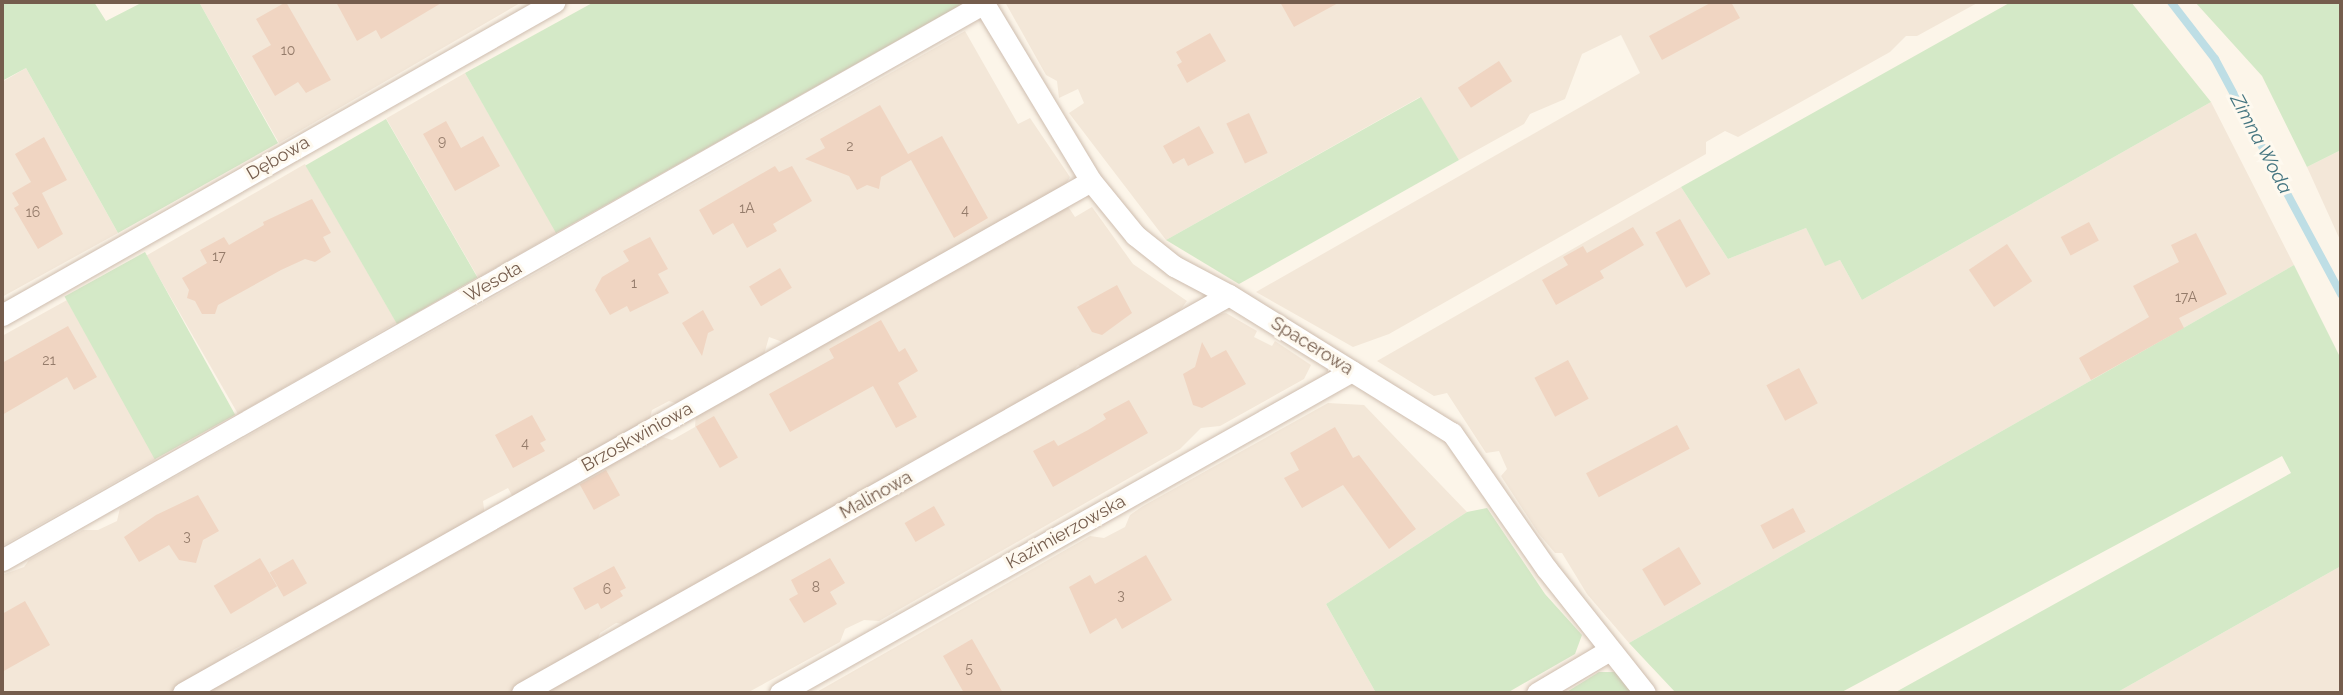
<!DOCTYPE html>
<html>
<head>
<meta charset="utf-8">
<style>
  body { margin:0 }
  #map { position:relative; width:2343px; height:695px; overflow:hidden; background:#fcf5e9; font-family:Raleway,sans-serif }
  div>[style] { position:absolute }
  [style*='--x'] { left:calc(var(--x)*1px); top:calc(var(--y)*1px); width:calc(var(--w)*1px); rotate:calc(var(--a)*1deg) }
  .residential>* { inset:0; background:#f3e7d8; transform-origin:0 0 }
  .green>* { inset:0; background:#d4e9c7; transform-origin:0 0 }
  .stream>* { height:8px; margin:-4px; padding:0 4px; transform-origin:4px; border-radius:4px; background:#bedee5 }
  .building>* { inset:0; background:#f0d5c2; transform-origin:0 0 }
  .roads { filter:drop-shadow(0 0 2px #cebdaf) drop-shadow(0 0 2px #cebdaf) }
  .street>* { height:21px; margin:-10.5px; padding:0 10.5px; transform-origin:10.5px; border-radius:10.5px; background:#fff }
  span { translate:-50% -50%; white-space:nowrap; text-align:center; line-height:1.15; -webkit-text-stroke:6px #fef9ef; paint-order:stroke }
  .number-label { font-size:14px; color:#947b6a }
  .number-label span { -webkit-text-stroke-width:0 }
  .street-label { font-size:18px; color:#755d4d }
  .water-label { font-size:19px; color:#447580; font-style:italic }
  .frame { position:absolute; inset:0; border:4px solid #755d4d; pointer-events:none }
</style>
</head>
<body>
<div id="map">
  <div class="residential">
    <i style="clip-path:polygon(199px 2px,522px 2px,279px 143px)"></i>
    <i style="clip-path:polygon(1005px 2px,1979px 2px,1917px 36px,1906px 36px,1890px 52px,1738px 137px,1725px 131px,1706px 142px,1706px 154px,1389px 334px,1353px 347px,1256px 292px,1640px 73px,1621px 35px,1582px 54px,1565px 99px,1530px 114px,1524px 124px,1459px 160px,1420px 97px,1166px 240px,1069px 113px,1084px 103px,1078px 89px,1059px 98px,1057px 81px,1046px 75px)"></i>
    <i style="clip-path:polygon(965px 31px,1018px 124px,1030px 118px,1070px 177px,1062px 191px,788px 344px,769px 337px,763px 358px,681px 405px,669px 401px,652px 410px,649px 422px,514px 499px,508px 488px,483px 501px,485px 516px,296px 623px,284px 623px,231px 651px,222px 664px,170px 693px,2px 693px,2px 575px,24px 567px,29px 560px,83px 530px,98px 530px,117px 521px,120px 508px)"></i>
    <i style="clip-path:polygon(26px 68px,118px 233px,2px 297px,2px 82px)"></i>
    <i style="left:465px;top:73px;width:184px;height:91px;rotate:60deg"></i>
    <i style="clip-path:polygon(2211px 102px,2294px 265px,1629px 643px,1587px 594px,1562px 553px,1555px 553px,1539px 534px,1501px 476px,1507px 469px,1499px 451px,1486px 453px,1447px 393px,1434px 396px,1377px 361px,1681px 187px,1728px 259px,1806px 228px,1825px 265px,1840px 260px,1862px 300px)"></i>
    <i style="clip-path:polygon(2341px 150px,2341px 242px,2307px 167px)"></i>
    <i style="left:305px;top:164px;width:183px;height:183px;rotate:60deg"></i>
    <i style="clip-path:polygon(1067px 205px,1075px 217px,1092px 207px,1133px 264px,1187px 301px,1174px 318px,1085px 369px,1078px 365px,1062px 382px,921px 462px,917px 458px,898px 468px,900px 474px,630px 625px,616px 623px,600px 633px,595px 646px,509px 693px,195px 693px,235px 671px,244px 673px,269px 659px,275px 648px,657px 435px,672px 440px,695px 427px,696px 413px)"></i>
    <i style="clip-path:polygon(67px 300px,156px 459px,2px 546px,2px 336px)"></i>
    <i style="clip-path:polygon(1226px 313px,1257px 331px,1254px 337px,1272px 346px,1275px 341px,1311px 365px,1304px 379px,1220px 426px,1201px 428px,1180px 449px,879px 621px,864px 620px,845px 629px,840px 642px,747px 693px,537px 693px,1201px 317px)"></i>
    <i style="clip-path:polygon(1328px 403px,1364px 405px,1467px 512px,1326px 604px,1376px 693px,815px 693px,1090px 536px,1104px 538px,1125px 527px,1130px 515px,1143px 506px)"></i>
    <i style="clip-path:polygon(2341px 566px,2341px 693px,2116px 693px)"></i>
  </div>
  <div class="green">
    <i style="clip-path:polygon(2px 2px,94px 2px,106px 21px,143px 2px,199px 2px,278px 143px,118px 233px,26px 68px,2px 81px)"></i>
    <i style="clip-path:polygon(594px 2px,963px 2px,964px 3px,556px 233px,465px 73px)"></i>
    <i style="clip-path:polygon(2011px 2px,2131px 2px,2211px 102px,1862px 300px,1840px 260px,1825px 266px,1806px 228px,1728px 259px,1681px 187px)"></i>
    <i style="clip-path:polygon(2195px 2px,2341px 2px,2341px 150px,2307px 167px,2262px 76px)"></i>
    <i style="clip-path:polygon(1421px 97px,1459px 160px,1239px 284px,1166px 240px)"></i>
    <i style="left:386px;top:119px;width:183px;height:93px;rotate:60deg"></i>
    <i style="left:145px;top:252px;width:186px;height:92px;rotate:61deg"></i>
    <i style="clip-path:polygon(2294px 265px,2341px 359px,2341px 566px,2116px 693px,1894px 693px,2291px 473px,2282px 456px,1840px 693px,1676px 693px,1629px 643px)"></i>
    <i style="clip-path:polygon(1487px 508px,1545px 594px,1582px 635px,1575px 654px,1507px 693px,1376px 693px,1326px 604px,1467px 512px)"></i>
    <i style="clip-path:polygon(1599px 672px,1615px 672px,1632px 693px,1565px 693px)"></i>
  </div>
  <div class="stream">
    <i style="--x:2171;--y:2;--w:72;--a:52.3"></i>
    <i style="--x:2215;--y:59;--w:267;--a:61.8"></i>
  </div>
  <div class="building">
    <i style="clip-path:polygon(286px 2px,331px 80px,306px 93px,298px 82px,275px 96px,252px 56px,271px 45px,256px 19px)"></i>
    <i style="clip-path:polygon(336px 2px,443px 2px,381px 39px,376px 30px,357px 41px)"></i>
    <i style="clip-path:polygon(1280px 2px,1340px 2px,1294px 27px)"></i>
    <i style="clip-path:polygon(1712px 2px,1731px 2px,1740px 18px,1662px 60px,1649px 36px)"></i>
    <i style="clip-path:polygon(1210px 33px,1226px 61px,1187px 83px,1177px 65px,1182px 62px,1176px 52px)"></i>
    <i style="left:1499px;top:61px;width:24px;height:49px;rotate:57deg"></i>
    <i style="clip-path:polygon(880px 105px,908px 154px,942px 136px,988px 218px,954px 238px,911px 160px,881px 177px,879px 189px,867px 185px,857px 190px,849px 176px,805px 159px,825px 148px,820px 139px)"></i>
    <i style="left:1249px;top:113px;width:44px;height:25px;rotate:65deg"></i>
    <i style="clip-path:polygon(446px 121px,461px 148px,483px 136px,500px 166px,455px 191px,423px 134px)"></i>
    <i style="clip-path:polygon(1199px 126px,1214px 153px,1188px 166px,1184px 158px,1173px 164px,1163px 146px)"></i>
    <i style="clip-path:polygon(44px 137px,67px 180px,42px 193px,63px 234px,38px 249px,14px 208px,19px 205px,12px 193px,31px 182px,15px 154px)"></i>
    <i style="clip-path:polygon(775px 166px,779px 172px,792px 166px,812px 201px,773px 224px,777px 231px,747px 248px,733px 223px,713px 235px,699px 210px)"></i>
    <i style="clip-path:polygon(312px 199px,331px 233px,323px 237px,331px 252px,315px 262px,305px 259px,281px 270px,218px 305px,215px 314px,202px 314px,195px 301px,187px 298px,189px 290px,182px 278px,207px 263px,200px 250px,224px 237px,229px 245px,264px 225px,263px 222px)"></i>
    <i style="left:1680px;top:219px;width:63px;height:28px;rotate:61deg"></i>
    <i style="left:2089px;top:222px;width:21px;height:32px;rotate:62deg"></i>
    <i style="clip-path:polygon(1633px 227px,1644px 245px,1600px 271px,1604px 278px,1556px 305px,1542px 280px,1568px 265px,1563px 257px,1583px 246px,1587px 253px)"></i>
    <i style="clip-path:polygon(2196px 233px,2227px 294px,2179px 318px,2184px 328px,2091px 380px,2079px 358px,2149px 317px,2133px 286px,2179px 262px,2171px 245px)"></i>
    <i style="clip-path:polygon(650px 237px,668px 269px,658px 274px,669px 293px,630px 312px,627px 306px,610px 315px,595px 290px,602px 277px,629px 261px,623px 251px)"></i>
    <i style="left:2007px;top:244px;width:45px;height:46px;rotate:56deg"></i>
    <i style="left:780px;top:268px;width:23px;height:36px;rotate:59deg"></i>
    <i style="clip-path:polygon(1117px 285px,1132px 313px,1102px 335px,1092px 332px,1077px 307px)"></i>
    <i style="clip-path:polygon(703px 310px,714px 330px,708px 333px,702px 356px,682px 323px)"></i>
    <i style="clip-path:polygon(881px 320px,899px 352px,905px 348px,918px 371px,898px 383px,917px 417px,896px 428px,873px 386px,790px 432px,769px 394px,834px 358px,829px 349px)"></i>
    <i style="clip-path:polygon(68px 326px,97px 377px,74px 390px,67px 377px,2px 415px,2px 363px)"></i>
    <i style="clip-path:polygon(1202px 342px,1211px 358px,1226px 350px,1246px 384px,1202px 408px,1193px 405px,1183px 374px,1195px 367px)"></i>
    <i style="left:1568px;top:360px;width:44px;height:38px;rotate:62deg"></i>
    <i style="left:1799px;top:368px;width:40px;height:37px;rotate:62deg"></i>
    <i style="clip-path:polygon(1129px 400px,1148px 433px,1053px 487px,1033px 451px,1054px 440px,1058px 446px,1088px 430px,1106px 419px,1103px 414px)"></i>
    <i style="clip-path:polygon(532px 415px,546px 440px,540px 443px,545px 451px,513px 468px,495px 435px)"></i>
    <i style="left:714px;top:416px;width:48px;height:21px;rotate:60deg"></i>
    <i style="left:1677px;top:425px;width:27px;height:103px;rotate:62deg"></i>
    <i style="clip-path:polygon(1335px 427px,1353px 458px,1359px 455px,1416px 529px,1389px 549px,1343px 485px,1302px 508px,1284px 478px,1299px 470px,1290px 453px)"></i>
    <i style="left:606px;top:470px;width:29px;height:30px;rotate:61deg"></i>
    <i style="clip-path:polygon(198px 495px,219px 531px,203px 540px,196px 563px,179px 560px,169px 545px,139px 562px,124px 537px,156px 515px)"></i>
    <i style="left:934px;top:506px;width:22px;height:34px;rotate:60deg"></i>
    <i style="left:1793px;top:508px;width:27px;height:37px;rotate:62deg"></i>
    <i style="left:1679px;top:547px;width:43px;height:43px;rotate:59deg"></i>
    <i style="clip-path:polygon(1146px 555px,1172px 600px,1122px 629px,1116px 618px,1090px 634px,1069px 587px,1090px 575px,1095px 584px)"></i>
    <i style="left:260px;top:558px;width:33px;height:54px;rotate:59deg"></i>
    <i style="clip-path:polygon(830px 558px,845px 583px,830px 592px,837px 604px,804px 623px,789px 599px,798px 594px,791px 580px)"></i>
    <i style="left:293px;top:559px;width:28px;height:27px;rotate:60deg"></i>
    <i style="clip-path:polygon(614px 566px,626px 588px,620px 591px,623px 596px,601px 609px,598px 603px,585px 610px,573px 588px)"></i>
    <i style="clip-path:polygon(25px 601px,50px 645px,2px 672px,2px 614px)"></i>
    <i style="clip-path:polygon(972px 639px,1003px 693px,964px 693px,943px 656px)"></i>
  </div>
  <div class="roads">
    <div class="street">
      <i style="--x:983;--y:2;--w:209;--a:58.9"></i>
      <i style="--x:1091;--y:181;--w:70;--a:50.8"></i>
      <i style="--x:1135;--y:235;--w:50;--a:38.5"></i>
      <i style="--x:1174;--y:266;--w:62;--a:27.8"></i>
      <i style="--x:1229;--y:295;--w:262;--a:31.8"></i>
      <i style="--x:1452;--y:433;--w:165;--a:55.2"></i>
      <i style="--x:1546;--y:568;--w:159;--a:51.6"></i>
      <i style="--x:2;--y:315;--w:635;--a:-29.55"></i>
      <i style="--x:2;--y:560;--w:1129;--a:-29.56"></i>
      <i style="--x:183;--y:693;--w:1042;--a:-29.42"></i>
      <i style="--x:522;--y:693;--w:811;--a:-29.38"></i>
      <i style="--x:780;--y:693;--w:656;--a:-29.38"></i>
      <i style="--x:1537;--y:693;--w:82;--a:-30.6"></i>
    </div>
  </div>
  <div class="number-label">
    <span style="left:288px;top:50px">10</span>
    <span style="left:442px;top:141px">9</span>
    <span style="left:850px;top:146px">2</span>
    <span style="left:747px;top:208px">1A</span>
    <span style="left:965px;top:210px">4</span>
    <span style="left:33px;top:212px">16</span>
    <span style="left:219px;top:256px">17</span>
    <span style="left:634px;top:283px">1</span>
    <span style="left:2186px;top:297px">17A</span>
    <span style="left:49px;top:360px">21</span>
    <span style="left:525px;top:443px">4</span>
    <span style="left:187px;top:536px">3</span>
    <span style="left:816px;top:587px">8</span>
    <span style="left:607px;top:589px">6</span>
    <span style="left:1121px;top:595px">3</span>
    <span style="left:969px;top:668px">5</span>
  </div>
  <div class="street-label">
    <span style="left:278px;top:158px;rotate:-30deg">Dębowa</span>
    <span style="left:493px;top:282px;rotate:-30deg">Wesoła</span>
    <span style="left:1312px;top:346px;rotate:32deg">Spacerowa</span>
    <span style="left:637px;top:437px;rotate:-29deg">Brzoskwiniowa</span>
    <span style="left:876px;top:495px;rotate:-29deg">Malinowa</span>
    <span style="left:1066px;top:532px;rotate:-29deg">Kazimierzowska</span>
  </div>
  <div class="water-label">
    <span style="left:2261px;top:144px;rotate:62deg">Zimna Woda</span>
  </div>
  <div class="frame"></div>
</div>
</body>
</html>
